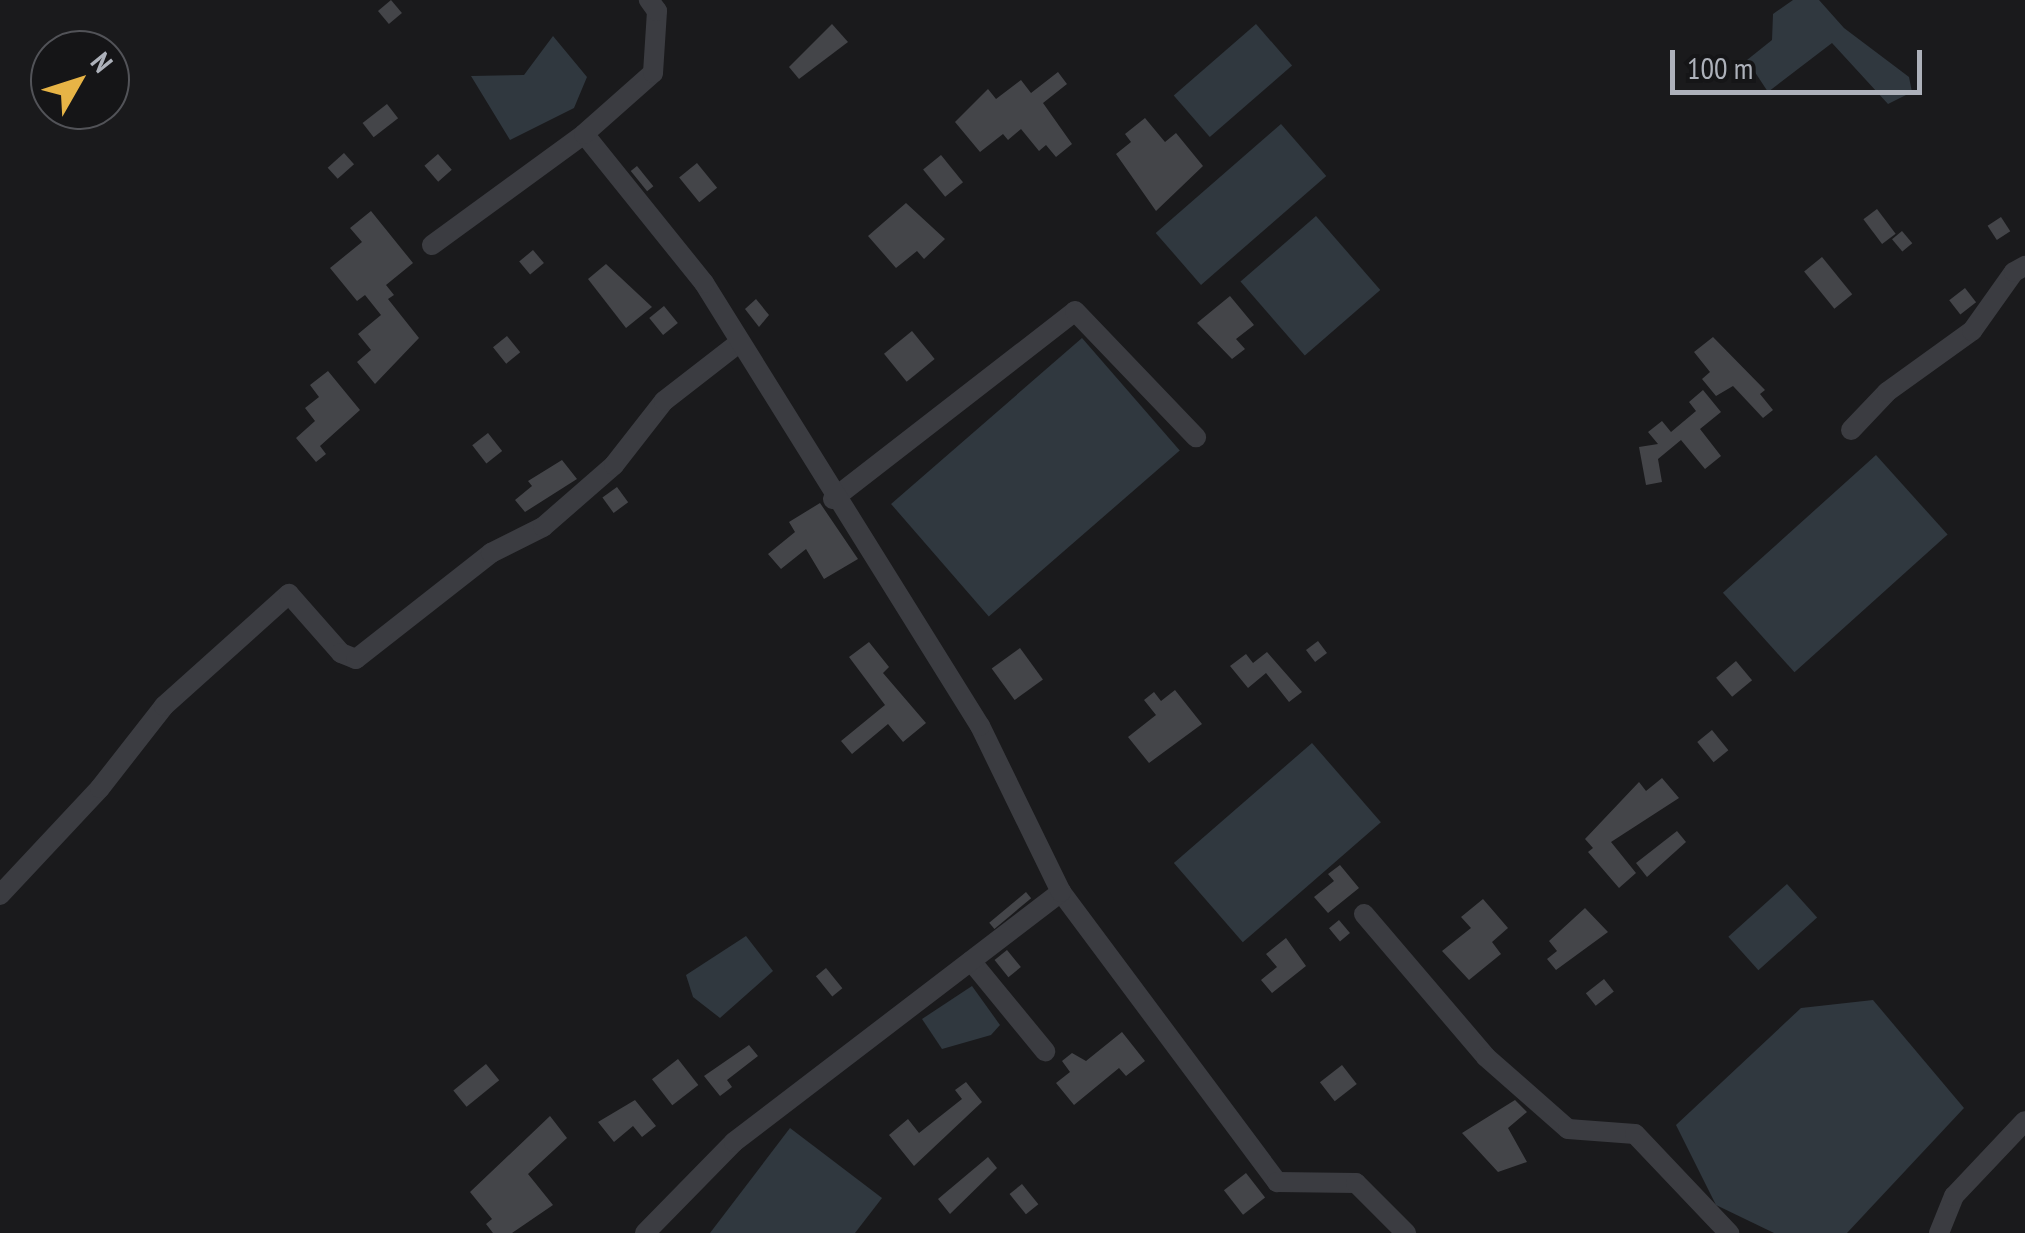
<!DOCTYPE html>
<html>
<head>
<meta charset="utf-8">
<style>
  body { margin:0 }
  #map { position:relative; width:2025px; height:1233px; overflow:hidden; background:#1a1a1c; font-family:"PT Sans Narrow",sans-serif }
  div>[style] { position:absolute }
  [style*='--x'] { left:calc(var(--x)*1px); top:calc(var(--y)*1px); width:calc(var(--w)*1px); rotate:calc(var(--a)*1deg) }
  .water>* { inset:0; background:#30383f; transform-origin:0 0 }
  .building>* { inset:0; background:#444549; transform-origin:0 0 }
  .street>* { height:20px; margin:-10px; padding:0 10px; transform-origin:10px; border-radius:10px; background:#3b3c41 }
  span { translate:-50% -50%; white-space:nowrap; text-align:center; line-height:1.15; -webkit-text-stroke:10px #151517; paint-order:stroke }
  .north { position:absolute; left:30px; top:30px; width:100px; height:100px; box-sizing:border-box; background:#151517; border:2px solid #525358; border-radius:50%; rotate:51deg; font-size:28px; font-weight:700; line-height:40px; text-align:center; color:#adb1ba }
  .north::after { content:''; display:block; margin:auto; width:35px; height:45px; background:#e7b446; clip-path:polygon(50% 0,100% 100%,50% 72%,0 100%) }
  .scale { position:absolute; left:1670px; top:50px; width:252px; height:45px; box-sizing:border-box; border:5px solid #adb1ba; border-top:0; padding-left:12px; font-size:30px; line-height:35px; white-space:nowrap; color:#adb1ba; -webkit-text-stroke:8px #151517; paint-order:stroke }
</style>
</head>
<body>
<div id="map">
  <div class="water">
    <i style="clip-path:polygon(1793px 0,1819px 0,1844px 28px,1909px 77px,1912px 92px,1888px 104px,1832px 43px,1768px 92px,1747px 60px,1772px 40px,1773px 14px)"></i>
    <i style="left:1256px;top:24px;width:55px;height:109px;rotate:49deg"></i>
    <i style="clip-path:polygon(553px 36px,587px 77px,574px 108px,510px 140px,471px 76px,524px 75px)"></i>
    <i style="left:1281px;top:124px;width:69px;height:166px;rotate:49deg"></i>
    <i style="left:1316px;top:216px;width:98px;height:100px;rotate:49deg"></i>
    <i style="left:1082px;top:338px;width:149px;height:253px;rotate:49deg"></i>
    <i style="left:1876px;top:455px;width:107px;height:206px;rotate:48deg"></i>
    <i style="left:1312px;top:743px;width:105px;height:183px;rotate:49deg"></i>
    <i style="left:1787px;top:884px;width:45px;height:79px;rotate:48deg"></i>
    <i style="clip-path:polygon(746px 936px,773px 971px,720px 1018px,693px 997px,686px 975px)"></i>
    <i style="clip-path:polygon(972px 986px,1000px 1025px,991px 1035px,942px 1049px,922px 1019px)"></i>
    <i style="clip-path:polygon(1873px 1000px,1964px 1108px,1847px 1233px,1774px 1233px,1716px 1205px,1676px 1125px,1801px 1008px)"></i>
    <i style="clip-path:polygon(790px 1128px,882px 1198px,855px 1233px,710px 1233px)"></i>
  </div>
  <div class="building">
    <i style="left:391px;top:0;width:17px;height:17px;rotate:50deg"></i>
    <i style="clip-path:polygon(832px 24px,848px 42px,799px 79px,789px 67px)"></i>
    <i style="clip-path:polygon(1058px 72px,1067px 84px,1043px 103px,1072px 144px,1056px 157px,1046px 145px,1039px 151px,1021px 129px,1008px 140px,1003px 134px,980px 152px,955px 122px,988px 89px,996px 99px,1021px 80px,1031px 93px)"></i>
    <i style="left:387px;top:104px;width:18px;height:31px;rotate:52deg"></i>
    <i style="clip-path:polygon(1145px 118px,1165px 142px,1176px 133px,1203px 166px,1156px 211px,1116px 154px,1131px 142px,1125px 134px)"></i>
    <i style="left:344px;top:153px;width:15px;height:22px;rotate:48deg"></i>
    <i style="left:438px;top:154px;width:21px;height:18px;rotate:49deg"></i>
    <i style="left:941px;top:155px;width:35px;height:23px;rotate:51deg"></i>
    <i style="left:697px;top:163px;width:32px;height:23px;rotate:51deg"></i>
    <i style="left:637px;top:166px;width:26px;height:8px;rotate:51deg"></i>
    <i style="clip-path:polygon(906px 203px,945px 239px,924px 259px,917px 251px,896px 268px,868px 236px)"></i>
    <i style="left:1877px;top:209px;width:31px;height:17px;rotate:53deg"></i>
    <i style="clip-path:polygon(371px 211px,413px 263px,386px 285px,394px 295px,388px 299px,419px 338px,375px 384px,357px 362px,371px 350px,358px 334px,381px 315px,365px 295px,357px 301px,330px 268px,362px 242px,350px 228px)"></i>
    <i style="left:2001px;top:217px;width:17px;height:16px;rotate:57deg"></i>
    <i style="left:1902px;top:231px;width:16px;height:13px;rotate:50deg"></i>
    <i style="left:533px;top:250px;width:17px;height:18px;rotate:50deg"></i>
    <i style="left:1822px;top:257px;width:48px;height:23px;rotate:51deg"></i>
    <i style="clip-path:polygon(606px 264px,652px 307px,626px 328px,588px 279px)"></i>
    <i style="left:1965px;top:288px;width:18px;height:20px;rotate:52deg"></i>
    <i style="clip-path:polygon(1230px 296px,1254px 325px,1236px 339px,1245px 349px,1232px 359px,1197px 323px)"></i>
    <i style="clip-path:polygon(756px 299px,769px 315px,759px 327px,745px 309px)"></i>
    <i style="left:664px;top:306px;width:22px;height:19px;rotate:51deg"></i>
    <i style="left:912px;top:331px;width:36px;height:36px;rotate:51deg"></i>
    <i style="left:507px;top:336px;width:21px;height:18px;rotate:51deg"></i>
    <i style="clip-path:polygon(1713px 337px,1765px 390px,1760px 394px,1773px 410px,1763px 418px,1733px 386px,1716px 396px,1702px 379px,1710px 372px,1694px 352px)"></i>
    <i style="clip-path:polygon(328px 371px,360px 410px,320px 446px,326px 454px,316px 462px,296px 438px,315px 421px,305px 408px,319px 397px,310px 385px)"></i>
    <i style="clip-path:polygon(1703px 390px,1721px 412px,1700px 429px,1721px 456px,1705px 469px,1681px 440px,1658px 459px,1662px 482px,1646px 485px,1639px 447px,1658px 444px,1648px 432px,1662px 421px,1671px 432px,1696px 411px,1689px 402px)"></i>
    <i style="left:488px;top:433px;width:23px;height:20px;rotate:52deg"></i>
    <i style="clip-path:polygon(562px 460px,577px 479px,525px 512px,515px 500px,532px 486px,528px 481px)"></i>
    <i style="left:617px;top:487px;width:19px;height:18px;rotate:54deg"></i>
    <i style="clip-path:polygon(820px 503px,858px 559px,824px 579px,806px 549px,781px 569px,768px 554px,795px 532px,789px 522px)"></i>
    <i style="left:1318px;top:641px;width:15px;height:15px;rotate:53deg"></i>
    <i style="clip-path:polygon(869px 642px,889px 667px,883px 673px,926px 723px,903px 742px,888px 724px,852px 754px,841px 741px,885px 705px,849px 657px)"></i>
    <i style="left:1020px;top:648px;width:39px;height:35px;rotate:54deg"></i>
    <i style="clip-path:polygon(1267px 652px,1302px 692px,1289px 702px,1266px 673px,1248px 688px,1230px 666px,1246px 654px,1253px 663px)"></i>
    <i style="left:1736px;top:661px;width:25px;height:26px;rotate:50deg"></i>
    <i style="clip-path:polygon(1175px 690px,1202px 724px,1149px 763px,1128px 737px,1156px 715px,1144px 700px,1154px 692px,1161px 701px)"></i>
    <i style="left:1712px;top:730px;width:26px;height:19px;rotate:51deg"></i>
    <i style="clip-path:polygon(1662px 778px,1679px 798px,1611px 842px,1636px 873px,1619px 888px,1588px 852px,1593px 848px,1585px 839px,1639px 782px,1646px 791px)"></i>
    <i style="clip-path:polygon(1677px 831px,1686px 842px,1647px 877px,1636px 863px)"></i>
    <i style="clip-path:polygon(1340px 865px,1359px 888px,1328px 913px,1314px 897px,1334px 881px,1328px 874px)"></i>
    <i style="left:1026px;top:892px;width:8px;height:48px;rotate:50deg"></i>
    <i style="clip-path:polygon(1483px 899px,1508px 928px,1492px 942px,1501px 954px,1469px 980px,1442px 951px,1471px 928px,1461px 917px)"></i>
    <i style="clip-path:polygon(1585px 908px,1608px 932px,1556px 970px,1547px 959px,1557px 951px,1549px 941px)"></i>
    <i style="left:1339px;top:920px;width:17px;height:13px;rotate:50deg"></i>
    <i style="clip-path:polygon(1286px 938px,1306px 966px,1272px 993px,1261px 980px,1277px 967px,1266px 954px)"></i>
    <i style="left:1007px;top:950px;width:22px;height:16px;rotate:51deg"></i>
    <i style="left:826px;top:968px;width:26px;height:13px;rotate:51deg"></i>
    <i style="left:1604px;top:979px;width:16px;height:23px;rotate:52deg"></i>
    <i style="clip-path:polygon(1122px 1032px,1145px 1061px,1126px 1076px,1119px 1068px,1074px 1105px,1056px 1083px,1070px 1072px,1062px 1061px,1072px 1053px,1086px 1061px)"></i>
    <i style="clip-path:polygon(749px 1045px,758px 1056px,727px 1080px,732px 1087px,720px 1096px,704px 1076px)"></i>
    <i style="left:678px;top:1059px;width:33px;height:33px;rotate:52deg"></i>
    <i style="left:486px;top:1064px;width:21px;height:42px;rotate:51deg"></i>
    <i style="left:1342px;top:1065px;width:24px;height:28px;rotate:52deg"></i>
    <i style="clip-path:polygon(966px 1082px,982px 1102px,914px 1166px,889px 1135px,908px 1119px,919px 1133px,962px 1099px,955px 1090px)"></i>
    <i style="clip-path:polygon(635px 1100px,656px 1126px,642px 1137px,633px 1126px,614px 1142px,598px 1122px)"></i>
    <i style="clip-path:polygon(1515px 1100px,1527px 1112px,1508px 1128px,1527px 1162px,1498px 1172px,1462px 1133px)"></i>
    <i style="clip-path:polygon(550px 1116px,567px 1138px,528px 1174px,553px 1205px,512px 1233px,493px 1233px,486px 1224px,492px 1219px,470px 1192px)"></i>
    <i style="clip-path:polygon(988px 1157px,997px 1168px,950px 1214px,938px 1199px)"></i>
    <i style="left:1246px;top:1173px;width:31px;height:28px;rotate:52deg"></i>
    <i style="left:1022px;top:1184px;width:26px;height:16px;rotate:51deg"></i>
  </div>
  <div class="street">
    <i style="--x:432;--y:245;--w:188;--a:-36.1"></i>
    <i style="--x:1851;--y:430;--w:52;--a:-46.5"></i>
    <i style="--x:1887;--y:392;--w:105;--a:-35.7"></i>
    <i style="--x:1972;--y:331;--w:72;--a:-54.6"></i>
    <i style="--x:2014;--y:272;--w:13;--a:-29"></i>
    <i style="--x:833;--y:499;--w:306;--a:-37.8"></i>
    <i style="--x:1075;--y:311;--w:175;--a:46.2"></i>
    <i style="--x:1061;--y:892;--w:362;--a:53.3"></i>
    <i style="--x:1277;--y:1182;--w:79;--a:0.7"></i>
    <i style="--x:1356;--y:1183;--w:71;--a:45"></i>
    <i style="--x:0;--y:895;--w:146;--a:-46.9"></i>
    <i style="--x:100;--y:788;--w:104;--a:-52"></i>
    <i style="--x:164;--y:706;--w:168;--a:-41.9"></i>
    <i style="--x:289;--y:594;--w:79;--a:48.6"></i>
    <i style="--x:341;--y:653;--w:16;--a:22"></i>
    <i style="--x:356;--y:659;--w:172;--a:-38.1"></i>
    <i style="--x:491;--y:553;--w:58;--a:-26.6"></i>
    <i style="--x:543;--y:527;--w:94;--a:-41.1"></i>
    <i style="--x:614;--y:465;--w:81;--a:-52"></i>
    <i style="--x:664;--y:401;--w:96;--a:-37.8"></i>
    <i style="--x:1364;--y:914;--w:188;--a:49.5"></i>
    <i style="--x:1486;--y:1057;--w:109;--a:41.3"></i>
    <i style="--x:1568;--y:1129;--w:67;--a:4.3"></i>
    <i style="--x:1635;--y:1134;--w:137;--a:46.5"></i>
    <i style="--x:971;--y:961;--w:117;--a:50.6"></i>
    <i style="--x:645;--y:1233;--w:127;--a:-45.6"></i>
    <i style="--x:734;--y:1142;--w:412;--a:-37.4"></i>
    <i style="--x:1061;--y:892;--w:185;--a:-116"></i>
    <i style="--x:980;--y:726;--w:522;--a:-121.92"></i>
    <i style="--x:704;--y:283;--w:191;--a:-128.8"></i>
    <i style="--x:584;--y:134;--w:92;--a:-41.5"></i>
    <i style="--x:653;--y:73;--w:62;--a:-86.3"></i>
    <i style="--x:657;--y:11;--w:14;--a:-126"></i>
    <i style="--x:1939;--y:1233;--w:40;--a:-68"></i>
    <i style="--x:1954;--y:1196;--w:103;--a:-46.6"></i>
  </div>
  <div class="north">N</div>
  <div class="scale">100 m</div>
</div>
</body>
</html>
